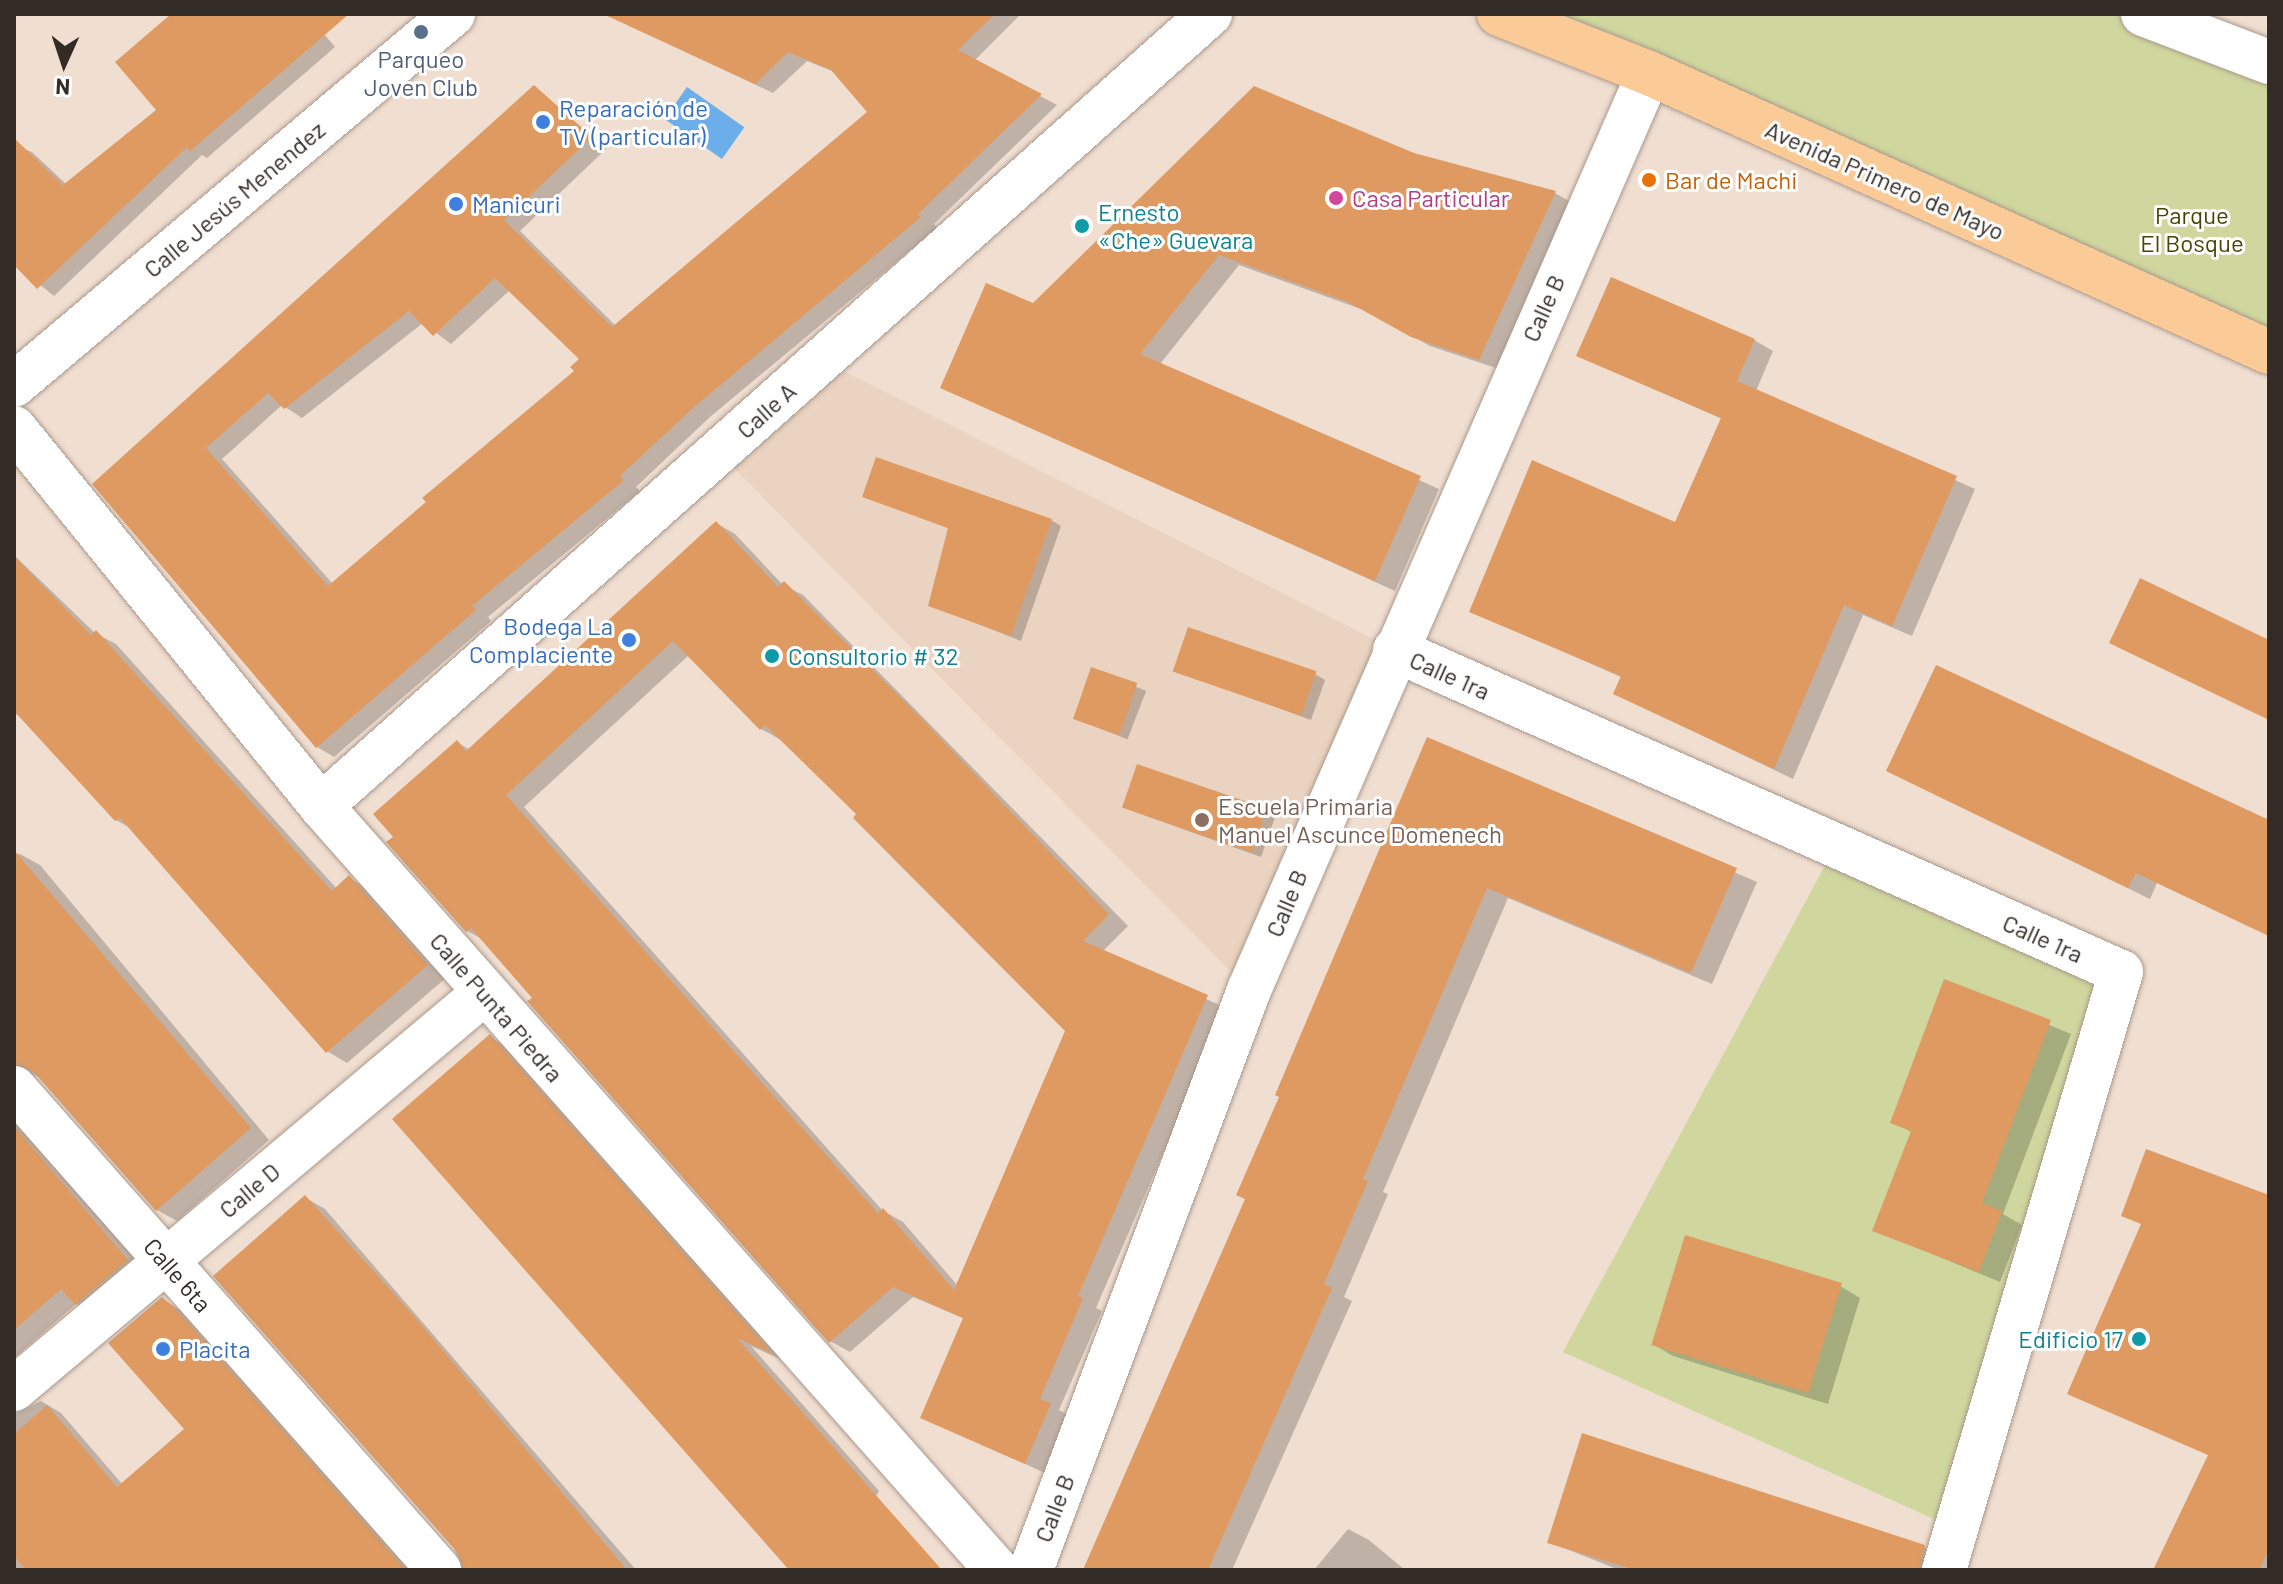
<!DOCTYPE html>
<html>
<head>
<meta charset="utf-8">
<style>
  body { margin:0 }
  #map { position:relative; width:2283px; height:1584px; overflow:hidden; background:#f0ded1; font-family:Barlow,sans-serif }
  div>[style] { position:absolute }
  [style*='--x'] { left:calc(var(--x)*1px); top:calc(var(--y)*1px); width:calc(var(--w)*1px); rotate:calc(var(--a)*1deg) }
  .built>* { inset:0; background:#ead3c0 }
  .green>* { inset:0; background:#cfd79e }
  .water>* { inset:0; background:#6baee9; transform-origin:0 0 }
  .shadow>* { inset:0; background:#0003; transform-origin:0 0 }
  .building>* { inset:0; background:#df9a61; transform-origin:0 0 }
  .roads { filter:drop-shadow(0 0 2px #aa998c) drop-shadow(0 0 2px #aa998c) }
  .minor>* { height:44px; margin:-22px; padding:0 22px; transform-origin:22px; border-radius:22px; background:#fff }
  .major>* { height:44px; margin:-22px; padding:0 22px; transform-origin:22px; border-radius:22px; background:#faca97 }
  .dots>* { width:22px; height:22px; translate:-50% -50%; box-sizing:border-box; border:4px solid #fff; border-radius:50% }
  span { translate:-50% -50%; white-space:nowrap; text-align:center; line-height:1.15; -webkit-text-stroke:6px #fff; paint-order:stroke }
  .service-label { font-size:24px; color:#4e5e75 }
  .shop-label { font-size:24px; color:#366cbe }
  .left { translate:0 -50%; text-align:left }
  .right { translate:-100% -50%; text-align:right }
  .food-label { font-size:24px; color:#c56008 }
  .street-label { font-size:24px; color:#322b26 }
  .hotel-label { font-size:24px; color:#b23c85 }
  .culture-label { font-size:24px; color:#0d838f }
  .park-label { font-size:24px; color:#414601 }
  .education-label { font-size:24px; color:#785e54 }
  .frame { position:absolute; inset:0; border:16px solid #322b26; pointer-events:none }
  .north { position:absolute; left:24px; top:24px; width:80px; height:80px; -webkit-text-stroke:6px #fff; paint-order:stroke; rotate:183deg; font-size:22px; font-weight:700; line-height:32px; text-align:center; color:#322b26 }
  .north::after { content:''; display:block; margin:auto; width:28px; height:36px; background:#322b26; clip-path:polygon(50% 0,100% 100%,50% 72%,0 100%) }
</style>
</head>
<body>
<div id="map">
  <div class="built">
    <i style="clip-path:polygon(822px 360px,1395px 650px,1249px 990px,718px 452px)"></i>
  </div>
  <div class="green">
    <i style="clip-path:polygon(1519px 14px,2124px 14px,2269px 83px,2269px 346px)"></i>
    <i style="clip-path:polygon(1835px 847px,2121px 972px,1956px 1529px,1563px 1352px)"></i>
  </div>
  <div class="water">
    <i style="left:687px;top:87px;width:70px;height:39px;rotate:35deg"></i>
  </div>
  <div class="shadow">
    <i style="clip-path:polygon(174px 14px,307px 14px,335px 47px,207px 158px,202px 155px,54px 296px,14px 264px,14px 145px,32px 152px,67px 185px,158px 110px)"></i>
    <i style="clip-path:polygon(evenodd,617px 14px,1021px 14px,974px 61px,1057px 105px,934px 224px,937px 228px,710px 417px,636px 487px,640px 491px,488px 617px,491px 621px,334px 757px,317px 747px,95px 484px,534px 88px,607px 148px,520px 231px,616px 326px,870px 112px,837px 73px,807px 61px,773px 93px,630px 26px,617px 14px,510px 290px,582px 359px,576px 371px,333px 584px,222px 459px,282px 405px,302px 418px,423px 323px,451px 344px,510px 290px)"></i>
    <i style="clip-path:polygon(1414px 155px,1555px 193px,1574px 204px,1499px 369px,1430px 346px,1369px 312px,1239px 265px,1160px 364px,1439px 489px,1395px 591px,943px 387px,1034px 306px)"></i>
    <i style="clip-path:polygon(1754px 340px,1773px 351px,1756px 391px,1975px 489px,1912px 636px,1863px 615px,1793px 779px,1616px 694px,1623px 678px,1472px 611px,1676px 525px,1722px 419px,1578px 355px)"></i>
    <i style="clip-path:polygon(864px 496px,1051px 520px,1061px 526px,1021px 641px,930px 605px,950px 529px)"></i>
    <i style="clip-path:polygon(evenodd,716px 523px,735px 534px,783px 585px,803px 595px,1128px 926px,1102px 952px,1226px 1008px,1096px 1308px,1102px 1311px,1059px 1410px,1070px 1416px,1045px 1473px,922px 1417px,965px 1319px,913px 1297px,850px 1352px,830px 1341px,484px 940px,467px 931px,396px 837px,457px 742px,470px 750px,716px 523px,689px 655px,761px 729px,781px 740px,859px 814px,1067px 1031px,958px 1286px,903px 1222px,882px 1210px,524px 807px,689px 655px)"></i>
    <i style="clip-path:polygon(14px 555px,95px 633px,116px 644px,337px 889px,349px 878px,369px 889px,447px 977px,347px 1063px,327px 1051px,132px 829px,116px 820px,19px 713px,14px 716px)"></i>
    <i style="left:1092px;top:670px;width:58px;height:52px;rotate:21deg"></i>
    <i style="clip-path:polygon(1175px 670px,1315px 674px,1325px 680px,1311px 720px)"></i>
    <i style="clip-path:polygon(1428px 740px,1757px 882px,1712px 984px,1508px 898px,1383px 1192px,1388px 1194px,1344px 1297px,1352px 1301px,1232px 1570px,1083px 1570px,1247px 1199px)"></i>
    <i style="clip-path:polygon(1909px 782px,2269px 820px,2269px 936px,2157px 883px,2150px 899px)"></i>
    <i style="clip-path:polygon(1265px 811px,1275px 817px,1261px 857px,1135px 812px)"></i>
    <i style="clip-path:polygon(20px 854px,40px 865px,269px 1140px,177px 1221px,157px 1210px,40px 1077px,31px 1074px,17px 1081px,14px 1088px,14px 855px)"></i>
    <i style="clip-path:polygon(1945px 982px,2071px 1034px,2003px 1214px,2022px 1225px,2000px 1282px,1874px 1230px,1913px 1133px,1893px 1122px)"></i>
    <i style="clip-path:polygon(490px 1037px,511px 1049px,787px 1362px,751px 1346px,879px 1491px,863px 1518px,926px 1570px,791px 1570px)"></i>
    <i style="clip-path:polygon(14px 1116px,146px 1272px,96px 1315px,76px 1304px,14px 1358px,27px 1373px,14px 1388px)"></i>
    <i style="clip-path:polygon(306px 1198px,325px 1209px,636px 1570px,463px 1570px)"></i>
    <i style="clip-path:polygon(1840px 1286px,1860px 1298px,1828px 1404px,1673px 1356px,1653px 1344px)"></i>
    <i style="clip-path:polygon(162px 1299px,182px 1311px,413px 1570px,14px 1570px,14px 1414px,41px 1401px,61px 1413px,123px 1485px,187px 1429px)"></i>
    <i style="clip-path:polygon(2269px 1521px,2269px 1570px,2155px 1570px)"></i>
    <i style="clip-path:polygon(1348px 1529px,1369px 1540px,1405px 1570px,1314px 1570px)"></i>
    <i style="clip-path:polygon(1549px 1542px,1924px 1547px,1944px 1559px,1941px 1570px,1619px 1570px)"></i>
  </div>
  <div class="building">
    <i style="clip-path:polygon(171px 14px,349px 14px,190px 151px,187px 147px,37px 289px,14px 265px,14px 138px,63px 185px,156px 110px,115px 62px)"></i>
    <i style="clip-path:polygon(evenodd,603px 14px,995px 14px,958px 50px,1042px 94px,918px 214px,921px 217px,693px 408px,620px 476px,624px 480px,472px 606px,476px 610px,316px 748px,92px 484px,534px 85px,592px 137px,504px 220px,612px 327px,867px 112px,831px 70px,788px 52px,755px 84px,603px 14px,495px 278px,579px 359px,570px 367px,574px 371px,422px 498px,426px 502px,328px 586px,206px 448px,268px 393px,284px 409px,409px 311px,433px 336px,495px 278px)"></i>
    <i style="clip-path:polygon(1254px 86px,1414px 153px,1556px 191px,1479px 360px,1411px 337px,1348px 302px,1219px 255px,1140px 354px,1421px 476px,1375px 581px,940px 388px,986px 283px,1033px 303px)"></i>
    <i style="clip-path:polygon(1611px 277px,1755px 339px,1737px 381px,1957px 476px,1892px 626px,1844px 605px,1774px 769px,1613px 694px,1621px 676px,1469px 612px,1532px 460px,1675px 522px,1721px 418px,1576px 356px)"></i>
    <i style="clip-path:polygon(876px 457px,1052px 519px,1011px 636px,928px 606px,948px 528px,862px 497px)"></i>
    <i style="clip-path:polygon(evenodd,716px 521px,778px 587px,784px 581px,920px 717px,1109px 914px,1083px 941px,1208px 995px,1078px 1296px,1083px 1298px,1040px 1399px,1051px 1403px,1025px 1464px,920px 1418px,963px 1318px,893px 1287px,829px 1343px,527px 1001px,532px 998px,471px 928px,466px 932px,386px 842px,393px 837px,373px 814px,457px 740px,466px 751px,716px 521px,673px 641px,760px 730px,765px 725px,856px 814px,853px 818px,1065px 1031px,954px 1290px,883px 1208px,878px 1213px,506px 795px,673px 641px)"></i>
    <i style="clip-path:polygon(14px 556px,91px 635px,96px 630px,332px 891px,349px 875px,428px 965px,326px 1053px,120px 818px,115px 821px,14px 711px)"></i>
    <i style="clip-path:polygon(2140px 578px,2269px 640px,2269px 720px,2109px 643px)"></i>
    <i style="left:1188px;top:627px;width:136px;height:47px;rotate:19deg"></i>
    <i style="clip-path:polygon(1936px 665px,2269px 820px,2269px 936px,2136px 873px,2128px 888px,1886px 771px)"></i>
    <i style="left:1091px;top:667px;width:49px;height:55px;rotate:19deg"></i>
    <i style="clip-path:polygon(1427px 737px,1737px 868px,1691px 973px,1487px 888px,1363px 1179px,1368px 1181px,1324px 1284px,1332px 1288px,1208px 1570px,1083px 1570px,1245px 1199px,1236px 1195px,1279px 1097px,1275px 1095px)"></i>
    <i style="left:1137px;top:764px;width:137px;height:46px;rotate:19deg"></i>
    <i style="clip-path:polygon(14px 850px,251px 1128px,156px 1211px,33px 1071px,14px 1064px)"></i>
    <i style="clip-path:polygon(1944px 979px,2051px 1020px,1982px 1203px,2002px 1211px,1979px 1272px,1872px 1231px,1911px 1131px,1890px 1123px)"></i>
    <i style="clip-path:polygon(490px 1034px,773px 1354px,737px 1338px,942px 1570px,789px 1570px,392px 1119px)"></i>
    <i style="clip-path:polygon(14px 1126px,128px 1260px,75px 1305px,61px 1289px,14px 1330px)"></i>
    <i style="clip-path:polygon(2146px 1149px,2269px 1195px,2269px 1549px,2259px 1570px,2153px 1570px,2208px 1455px,2067px 1394px,2141px 1224px,2121px 1216px)"></i>
    <i style="clip-path:polygon(305px 1195px,414px 1316px,627px 1570px,463px 1570px,458px 1553px,213px 1276px)"></i>
    <i style="left:1685px;top:1235px;width:164px;height:115px;rotate:17deg"></i>
    <i style="clip-path:polygon(162px 1297px,176px 1309px,406px 1570px,26px 1570px,14px 1556px,14px 1434px,47px 1405px,117px 1487px,184px 1429px,108px 1343px)"></i>
    <i style="clip-path:polygon(1582px 1433px,1925px 1545px,1920px 1570px,1636px 1570px,1547px 1543px)"></i>
  </div>
  <div class="roads">
    <div class="minor">
      <i style="--x:2143;--y:14;--w:135;--a:20.9"></i>
      <i style="--x:14;--y:385;--w:575;--a:-40.2"></i>
      <i style="--x:14;--y:428;--w:487;--a:50.9"></i>
      <i style="--x:321;--y:806;--w:1020;--a:48.5"></i>
      <i style="--x:1395;--y:650;--w:794;--a:23.92"></i>
      <i style="--x:2121;--y:972;--w:624;--a:106.49"></i>
      <i style="--x:321;--y:806;--w:1191;--a:-41.7"></i>
      <i style="--x:14;--y:1088;--w:643;--a:48.6"></i>
      <i style="--x:14;--y:1389;--w:615;--a:-40.12"></i>
      <i style="--x:1031;--y:1570;--w:620;--a:-69.4"></i>
      <i style="--x:1249;--y:990;--w:1000;--a:-66.43"></i>
    </div>
    <div class="major">
      <i style="--x:1499;--y:14;--w:161;--a:21.5"></i>
      <i style="--x:1649;--y:73;--w:680;--a:24.23"></i>
    </div>
  </div>
  <div class="dots">
    <i style="left:421px;top:32px;background:#5c6f8a"></i>
    <i style="left:543px;top:122px;background:#3f7fe0"></i>
    <i style="left:1649px;top:180px;background:#e8710a"></i>
    <i style="left:1336px;top:198px;background:#d1479c"></i>
    <i style="left:456px;top:204px;background:#3f7fe0"></i>
    <i style="left:1082px;top:226px;background:#0f9aa8"></i>
    <i style="left:629px;top:640px;background:#3f7fe0"></i>
    <i style="left:772px;top:656px;background:#0f9aa8"></i>
    <i style="left:1202px;top:820px;background:#8d6e63"></i>
    <i style="left:2139px;top:1339px;background:#0f9aa8"></i>
    <i style="left:163px;top:1349px;background:#3f7fe0"></i>
  </div>
  <div class="service-label">
    <span style="left:421px;top:73px">Parqueo<br>Joven Club</span>
  </div>
  <div class="shop-label">
    <span class="left" style="left:559px;top:122px">Reparación de<br>TV (particular)</span>
    <span class="left" style="left:472px;top:204px">Manicuri</span>
    <span class="right" style="left:613px;top:640px">Bodega La<br>Complaciente</span>
    <span class="left" style="left:179px;top:1349px">Placita</span>
  </div>
  <div class="food-label">
    <span class="left" style="left:1665px;top:180px">Bar de Machi</span>
  </div>
  <div class="street-label">
    <span style="left:1885px;top:180px;rotate:24deg">Avenida Primero de Mayo</span>
    <span style="left:234px;top:199px;rotate:-40deg">Calle Jesús Menendez</span>
    <span style="left:1543px;top:308px;rotate:-66deg">Calle B</span>
    <span style="left:766px;top:410px;rotate:-42deg">Calle A</span>
    <span style="left:1450px;top:675px;rotate:24deg">Calle 1ra</span>
    <span style="left:1286px;top:903px;rotate:-67deg">Calle B</span>
    <span style="left:2043px;top:938px;rotate:24deg">Calle 1ra</span>
    <span style="left:497px;top:1007px;rotate:49deg">Calle Punta Piedra</span>
    <span style="left:249px;top:1190px;rotate:-40deg">Calle D</span>
    <span style="left:178px;top:1275px;rotate:49deg">Calle 6ta</span>
    <span style="left:1054px;top:1508px;rotate:-69deg">Calle B</span>
  </div>
  <div class="hotel-label">
    <span class="left" style="left:1352px;top:198px">Casa Particular</span>
  </div>
  <div class="culture-label">
    <span class="left" style="left:1098px;top:226px">Ernesto<br>«Che» Guevara</span>
    <span class="left" style="left:788px;top:656px">Consultorio # 32</span>
    <span class="right" style="left:2123px;top:1339px">Edificio 17</span>
  </div>
  <div class="park-label">
    <span style="left:2192px;top:229px">Parque<br>El Bosque</span>
  </div>
  <div class="education-label">
    <span class="left" style="left:1218px;top:820px">Escuela Primaria<br>Manuel Ascunce Domenech</span>
  </div>
  <div class="frame"></div>
  <div class="north">N</div>
</div>
</body>
</html>
